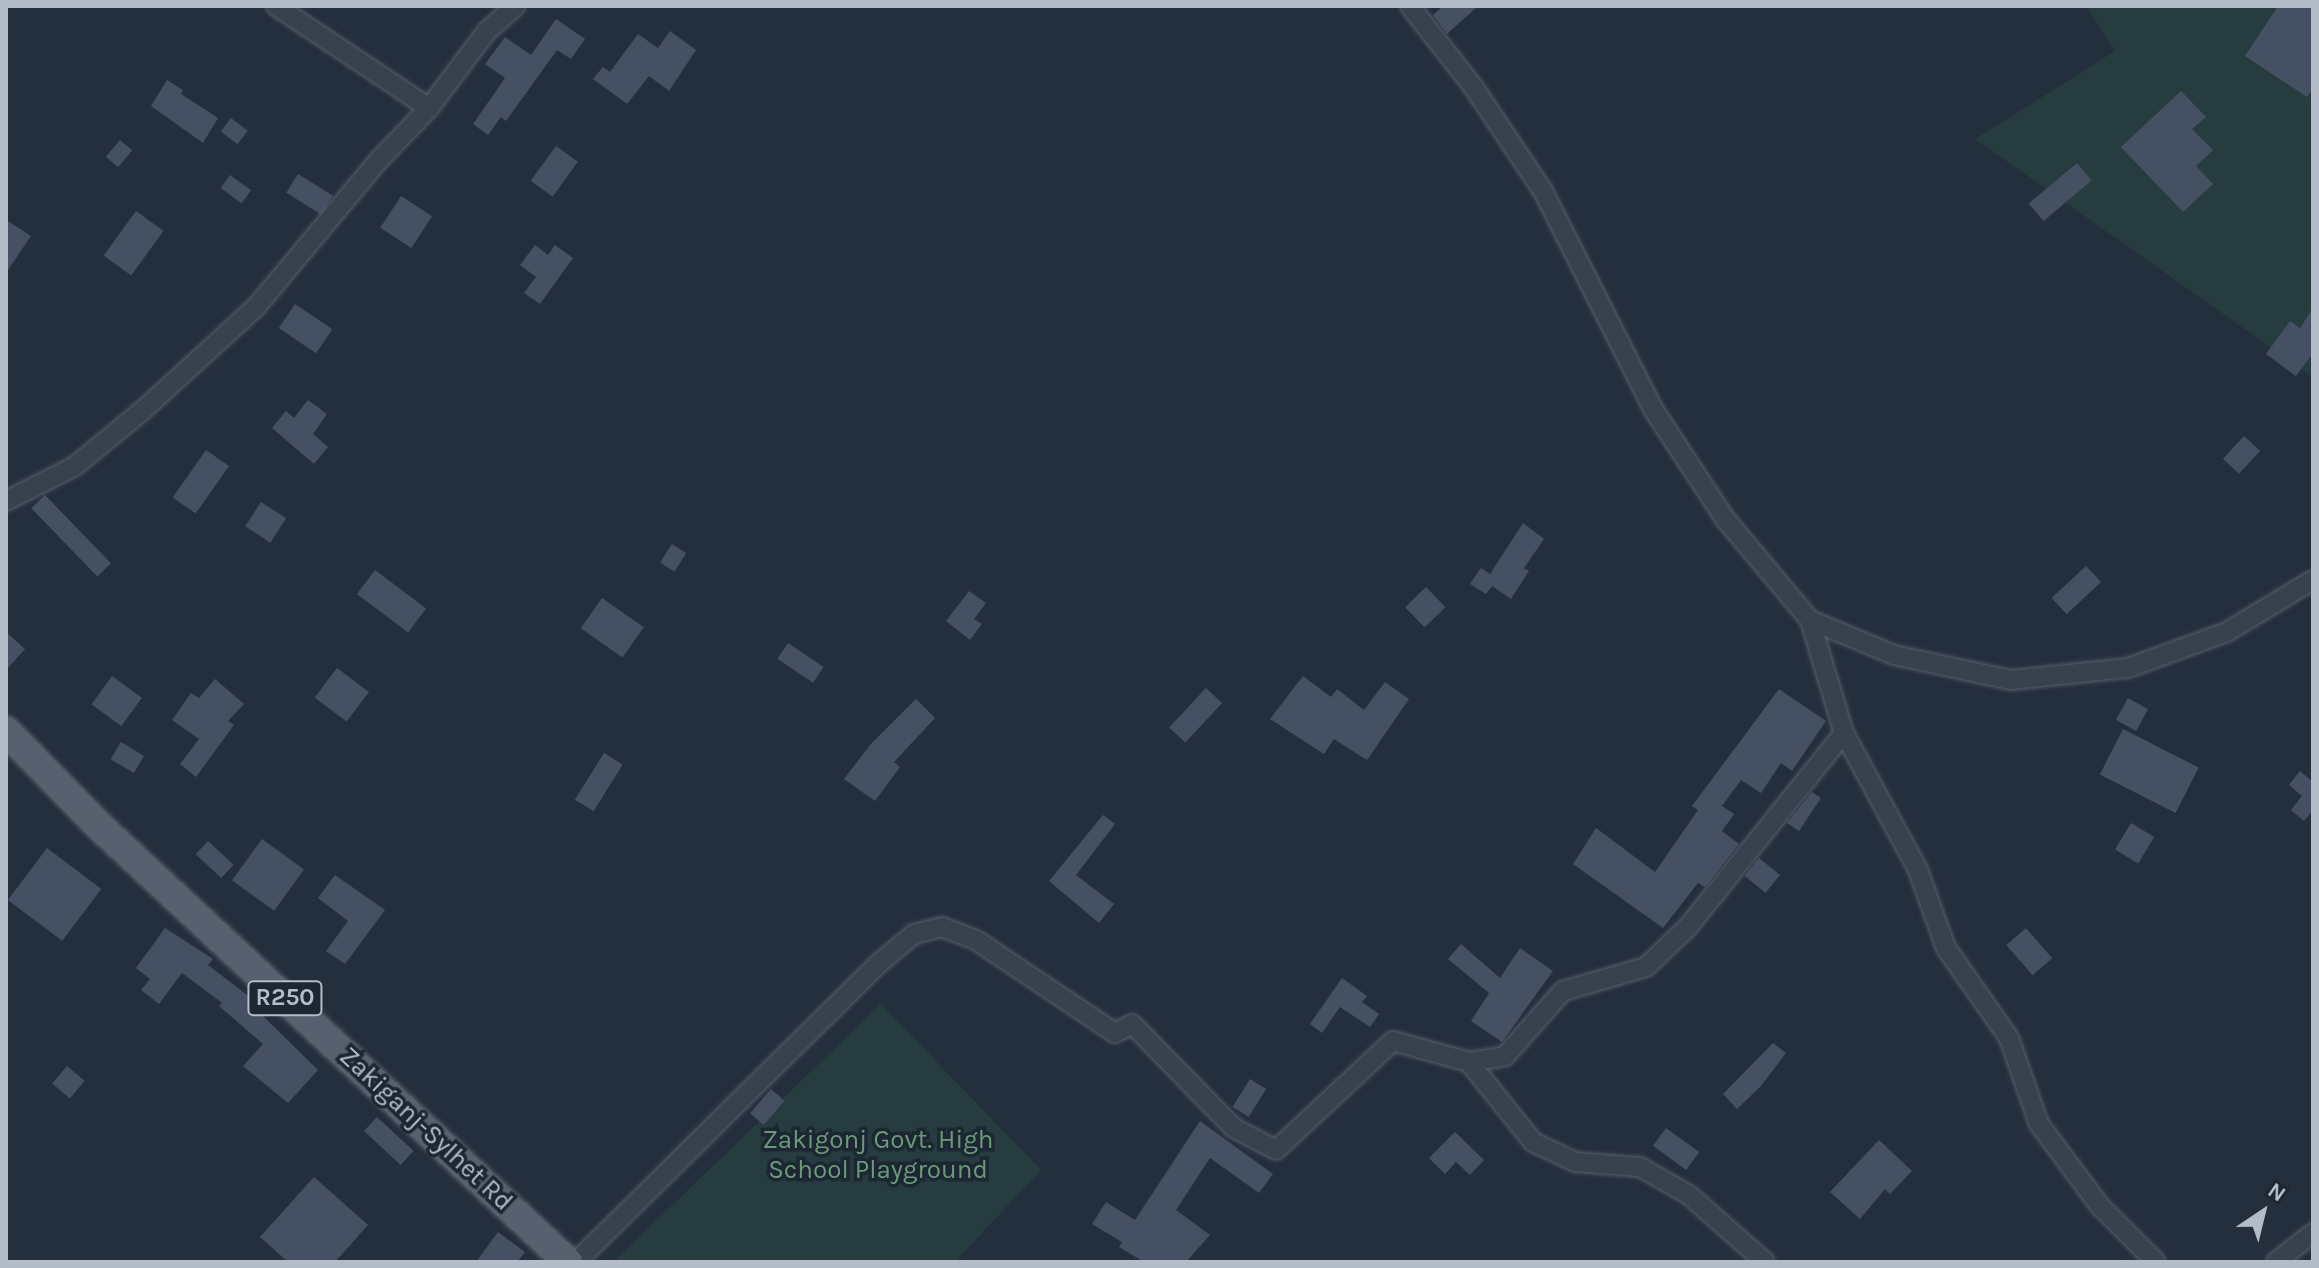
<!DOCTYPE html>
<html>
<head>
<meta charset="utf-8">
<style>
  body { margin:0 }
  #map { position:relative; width:2319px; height:1268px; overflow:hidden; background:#242f3e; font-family:Karla,sans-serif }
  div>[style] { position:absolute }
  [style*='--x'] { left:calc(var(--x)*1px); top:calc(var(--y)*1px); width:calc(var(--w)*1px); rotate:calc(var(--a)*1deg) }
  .green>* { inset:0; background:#263c3f }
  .building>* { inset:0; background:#455162; transform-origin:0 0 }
  .roads { filter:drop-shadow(0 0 2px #565f6c) drop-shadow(0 0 2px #565f6c) }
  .minor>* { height:18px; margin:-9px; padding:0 9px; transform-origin:9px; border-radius:9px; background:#38414e }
  .primary>* { height:28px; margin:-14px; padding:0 14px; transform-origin:14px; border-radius:14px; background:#56606e }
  span { translate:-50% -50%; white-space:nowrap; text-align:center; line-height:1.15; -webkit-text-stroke:7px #1d2633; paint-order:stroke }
  .shield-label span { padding:2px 6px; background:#1d2633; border:2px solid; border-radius:6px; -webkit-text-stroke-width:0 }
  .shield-label { font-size:24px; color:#b4bcc9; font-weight:700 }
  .street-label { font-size:26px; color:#b4bcc9 }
  .park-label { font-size:26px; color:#6b9a76 }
  .frame { position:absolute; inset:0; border:8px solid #b4bcc9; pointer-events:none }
  .north { position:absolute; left:2223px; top:1172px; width:80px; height:80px; -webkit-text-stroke:6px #1d2633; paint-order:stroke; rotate:35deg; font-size:22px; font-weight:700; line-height:32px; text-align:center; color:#b4bcc9 }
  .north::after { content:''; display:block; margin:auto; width:28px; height:36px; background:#b4bcc9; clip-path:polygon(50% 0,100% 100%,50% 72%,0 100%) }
</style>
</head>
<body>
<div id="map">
  <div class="green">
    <i style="clip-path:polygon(2086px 6px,2313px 6px,2313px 377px,1975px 139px,2115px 51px)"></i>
    <i style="clip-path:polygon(881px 1004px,1041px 1170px,955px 1262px,613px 1262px)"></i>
  </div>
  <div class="building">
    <i style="clip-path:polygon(1443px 6px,1478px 6px,1447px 34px,1433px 15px)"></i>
    <i style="clip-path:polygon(2278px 6px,2313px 6px,2313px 88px,2307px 97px,2245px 56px)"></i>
    <i style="clip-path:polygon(556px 19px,585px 39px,571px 59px,557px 50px,506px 121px,501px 117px,488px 135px,473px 124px,505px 78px,485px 64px,505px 37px,531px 55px)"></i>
    <i style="clip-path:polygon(670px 31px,696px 50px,669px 91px,649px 76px,627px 104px,593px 79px,603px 67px,610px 72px,638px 34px,658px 48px)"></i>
    <i style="clip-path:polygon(167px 80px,183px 90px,181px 94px,218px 118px,203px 143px,151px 106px)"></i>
    <i style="clip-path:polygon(2181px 91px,2206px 117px,2192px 129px,2213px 150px,2196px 166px,2213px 184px,2183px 212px,2121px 147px)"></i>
    <i style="left:231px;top:118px;width:21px;height:17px;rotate:37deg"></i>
    <i style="left:120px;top:140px;width:16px;height:22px;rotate:40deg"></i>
    <i style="left:556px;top:146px;width:27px;height:43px;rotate:36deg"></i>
    <i style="left:2077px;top:163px;width:23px;height:63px;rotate:50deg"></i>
    <i style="left:298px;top:174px;width:41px;height:22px;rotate:32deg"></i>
    <i style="left:230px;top:175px;width:26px;height:16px;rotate:36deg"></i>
    <i style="left:401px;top:196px;width:37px;height:38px;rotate:33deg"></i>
    <i style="left:136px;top:211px;width:34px;height:55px;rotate:36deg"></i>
    <i style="clip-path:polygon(6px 220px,31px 236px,6px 273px)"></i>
    <i style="clip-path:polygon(535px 245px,548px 255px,555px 245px,573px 258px,540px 304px,524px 293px,536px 277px,520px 265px)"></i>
    <i style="left:295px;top:304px;width:45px;height:29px;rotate:34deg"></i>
    <i style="clip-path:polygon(2313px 308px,2313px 353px,2296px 376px,2266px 354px,2290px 321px,2300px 328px)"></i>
    <i style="clip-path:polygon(308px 400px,327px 414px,313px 434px,328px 447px,314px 464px,272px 428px,286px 411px,294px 418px)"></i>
    <i style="left:2244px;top:436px;width:22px;height:31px;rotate:43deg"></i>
    <i style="left:206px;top:450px;width:28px;height:58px;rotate:35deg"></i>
    <i style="left:45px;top:495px;width:95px;height:19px;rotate:46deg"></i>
    <i style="left:261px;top:502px;width:30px;height:29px;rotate:33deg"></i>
    <i style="clip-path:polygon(1523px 523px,1544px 539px,1524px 568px,1529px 571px,1511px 599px,1492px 586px,1486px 594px,1470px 584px,1481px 568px,1490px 574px)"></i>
    <i style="left:672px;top:544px;width:17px;height:22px;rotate:33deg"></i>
    <i style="left:2086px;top:566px;width:22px;height:47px;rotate:47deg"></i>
    <i style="left:375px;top:570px;width:64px;height:30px;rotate:37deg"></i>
    <i style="left:1426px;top:587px;width:28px;height:29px;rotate:46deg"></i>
    <i style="clip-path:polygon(969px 591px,986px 603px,974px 619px,982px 624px,970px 640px,946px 621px)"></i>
    <i style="left:602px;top:598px;width:51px;height:37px;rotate:35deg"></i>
    <i style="clip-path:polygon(6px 632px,25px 649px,6px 670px)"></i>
    <i style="left:788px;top:643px;width:43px;height:19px;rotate:34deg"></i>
    <i style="left:337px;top:668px;width:40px;height:37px;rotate:37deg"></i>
    <i style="left:112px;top:676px;width:37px;height:35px;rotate:36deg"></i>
    <i style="clip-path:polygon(1303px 676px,1331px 697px,1337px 689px,1364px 710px,1385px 682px,1409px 699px,1367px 760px,1334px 739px,1324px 754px,1270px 719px)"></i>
    <i style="clip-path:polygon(215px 679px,244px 704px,228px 721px,234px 725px,196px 777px,180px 764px,199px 739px,172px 720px,191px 693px,199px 698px)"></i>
    <i style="left:1206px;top:688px;width:22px;height:54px;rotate:43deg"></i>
    <i style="clip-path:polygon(1779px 689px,1826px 721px,1792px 771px,1781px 763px,1761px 793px,1741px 780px,1722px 806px,1734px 814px,1722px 831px,1739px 844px,1705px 887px,1698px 883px,1663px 928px,1573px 864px,1596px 828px,1655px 872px,1698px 810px,1692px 806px)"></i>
    <i style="left:2128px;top:698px;width:23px;height:25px;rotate:29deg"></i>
    <i style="clip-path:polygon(916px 699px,935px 718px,894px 762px,900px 767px,875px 801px,844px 779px,870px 745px)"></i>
    <i style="left:2123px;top:729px;width:85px;height:51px;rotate:27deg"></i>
    <i style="left:121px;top:742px;width:27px;height:20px;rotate:31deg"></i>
    <i style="left:604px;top:753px;width:22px;height:55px;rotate:32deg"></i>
    <i style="clip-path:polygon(2300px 771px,2313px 782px,2313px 810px,2304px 821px,2291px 810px,2302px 796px,2289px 785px)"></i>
    <i style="clip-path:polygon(1812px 792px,1821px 798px,1799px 831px,1787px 823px)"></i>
    <i style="clip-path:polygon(1103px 815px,1115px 824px,1076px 875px,1114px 904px,1099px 923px,1049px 881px)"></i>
    <i style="left:2131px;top:823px;width:27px;height:31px;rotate:31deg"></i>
    <i style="left:262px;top:839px;width:52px;height:51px;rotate:36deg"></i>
    <i style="left:208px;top:841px;width:35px;height:18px;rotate:43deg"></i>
    <i style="left:47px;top:848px;width:68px;height:65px;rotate:37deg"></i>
    <i style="left:1759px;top:858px;width:27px;height:23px;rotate:39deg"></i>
    <i style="clip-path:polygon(335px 875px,385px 910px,345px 964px,326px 951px,348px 921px,318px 898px)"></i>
    <i style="clip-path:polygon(165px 928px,213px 959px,208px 965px,268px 1011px,264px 1017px,318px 1070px,288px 1103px,243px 1066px,263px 1044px,219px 1006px,222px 1003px,182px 973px,159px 1004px,141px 990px,150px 979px,136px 968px)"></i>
    <i style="left:2026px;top:928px;width:40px;height:26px;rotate:49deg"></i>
    <i style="clip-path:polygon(1461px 944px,1500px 978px,1520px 948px,1553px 971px,1502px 1042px,1471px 1021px,1489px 993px,1448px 959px)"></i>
    <i style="clip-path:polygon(1342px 978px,1367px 996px,1362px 1002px,1379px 1014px,1370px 1027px,1340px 1007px,1322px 1033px,1310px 1024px)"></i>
    <i style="clip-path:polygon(1773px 1043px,1786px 1053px,1761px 1086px,1737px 1109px,1723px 1094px)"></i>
    <i style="left:67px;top:1066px;width:23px;height:23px;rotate:40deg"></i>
    <i style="left:1250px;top:1079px;width:19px;height:33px;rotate:32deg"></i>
    <i style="left:771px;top:1089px;width:18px;height:32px;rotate:41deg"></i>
    <i style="left:377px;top:1117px;width:50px;height:19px;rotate:43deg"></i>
    <i style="clip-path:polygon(1200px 1121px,1273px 1174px,1259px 1193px,1210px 1158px,1176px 1210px,1210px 1235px,1186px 1262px,1144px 1262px,1119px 1247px,1122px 1242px,1092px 1224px,1106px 1202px,1135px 1220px)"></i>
    <i style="left:1666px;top:1128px;width:41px;height:22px;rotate:36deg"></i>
    <i style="clip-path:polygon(1455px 1132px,1484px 1160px,1470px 1175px,1456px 1162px,1445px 1174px,1429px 1158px)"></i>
    <i style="clip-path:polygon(1879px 1140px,1912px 1171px,1890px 1194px,1885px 1189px,1860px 1219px,1830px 1192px)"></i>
    <i style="clip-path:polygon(314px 1177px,368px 1225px,335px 1262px,288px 1262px,260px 1237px)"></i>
    <i style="clip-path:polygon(498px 1232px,525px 1252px,517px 1262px,476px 1262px)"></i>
  </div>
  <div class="roads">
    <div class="minor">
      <i style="--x:276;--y:6;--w:184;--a:33.7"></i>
      <i style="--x:1410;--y:6;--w:104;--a:52"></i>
      <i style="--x:1474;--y:88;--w:124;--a:56.2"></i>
      <i style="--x:1543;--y:191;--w:244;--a:63.2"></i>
      <i style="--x:1653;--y:409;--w:133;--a:56.7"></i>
      <i style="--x:1726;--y:520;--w:131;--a:50"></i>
      <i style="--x:1810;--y:620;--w:91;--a:22.6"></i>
      <i style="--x:1894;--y:655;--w:120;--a:12.1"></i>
      <i style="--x:2011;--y:680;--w:118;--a:-5.9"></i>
      <i style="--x:2128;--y:668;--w:105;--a:-20"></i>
      <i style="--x:2227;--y:632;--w:100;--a:-31.2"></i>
      <i style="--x:6;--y:501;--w:77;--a:-26.9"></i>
      <i style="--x:75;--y:466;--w:87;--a:-39.4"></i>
      <i style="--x:142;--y:411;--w:154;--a:-42.4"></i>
      <i style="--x:256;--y:307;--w:190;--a:-50.1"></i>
      <i style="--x:378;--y:161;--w:74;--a:-46.1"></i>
      <i style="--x:429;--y:108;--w:96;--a:-53"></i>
      <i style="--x:487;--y:31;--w:38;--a:-41"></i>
      <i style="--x:1810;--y:620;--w:118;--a:73.3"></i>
      <i style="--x:1844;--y:733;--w:156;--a:61.6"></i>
      <i style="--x:1918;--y:870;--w:83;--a:70.3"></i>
      <i style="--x:1946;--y:948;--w:110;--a:55"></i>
      <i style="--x:2009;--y:1038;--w:91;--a:70.8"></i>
      <i style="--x:2039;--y:1124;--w:102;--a:53.4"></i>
      <i style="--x:2100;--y:1206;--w:79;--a:45"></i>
      <i style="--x:1469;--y:1062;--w:102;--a:51.3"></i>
      <i style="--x:1533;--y:1142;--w:47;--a:25.5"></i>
      <i style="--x:1575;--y:1162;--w:65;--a:4.4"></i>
      <i style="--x:1640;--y:1167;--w:56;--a:29.7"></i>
      <i style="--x:1689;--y:1195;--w:101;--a:41.4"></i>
      <i style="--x:576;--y:1262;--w:424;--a:-44.6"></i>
      <i style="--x:878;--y:964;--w:47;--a:-39.8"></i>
      <i style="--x:914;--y:934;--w:29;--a:-14"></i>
      <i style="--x:942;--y:927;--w:36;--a:21"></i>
      <i style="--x:976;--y:940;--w:167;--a:33.8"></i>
      <i style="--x:1115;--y:1033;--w:19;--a:-28"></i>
      <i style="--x:1132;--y:1024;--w:146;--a:45.6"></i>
      <i style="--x:1234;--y:1128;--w:47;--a:27.6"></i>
      <i style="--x:1276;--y:1150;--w:160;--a:-43"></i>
      <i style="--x:1393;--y:1041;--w:79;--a:15.4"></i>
      <i style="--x:1469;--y:1062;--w:36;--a:-9"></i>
      <i style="--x:1505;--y:1056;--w:87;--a:-48.3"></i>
      <i style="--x:1563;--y:991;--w:86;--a:-16.1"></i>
      <i style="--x:1646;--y:967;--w:58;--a:-43.6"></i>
      <i style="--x:1688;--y:927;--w:249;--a:-51.2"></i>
      <i style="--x:2276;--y:1262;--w:47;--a:-38.1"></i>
    </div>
    <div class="primary">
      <i style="--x:6;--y:731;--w:129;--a:45.6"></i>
      <i style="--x:96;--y:823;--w:645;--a:42.93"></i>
    </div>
  </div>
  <div class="shield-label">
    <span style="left:285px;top:998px">R250</span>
  </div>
  <div class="street-label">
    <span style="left:426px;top:1129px;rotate:43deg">Zakiganj-Sylhet Rd</span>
  </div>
  <div class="park-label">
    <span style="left:878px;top:1155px">Zakigonj Govt. High<br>School Playground</span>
  </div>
  <div class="frame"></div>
  <div class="north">N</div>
</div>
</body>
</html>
